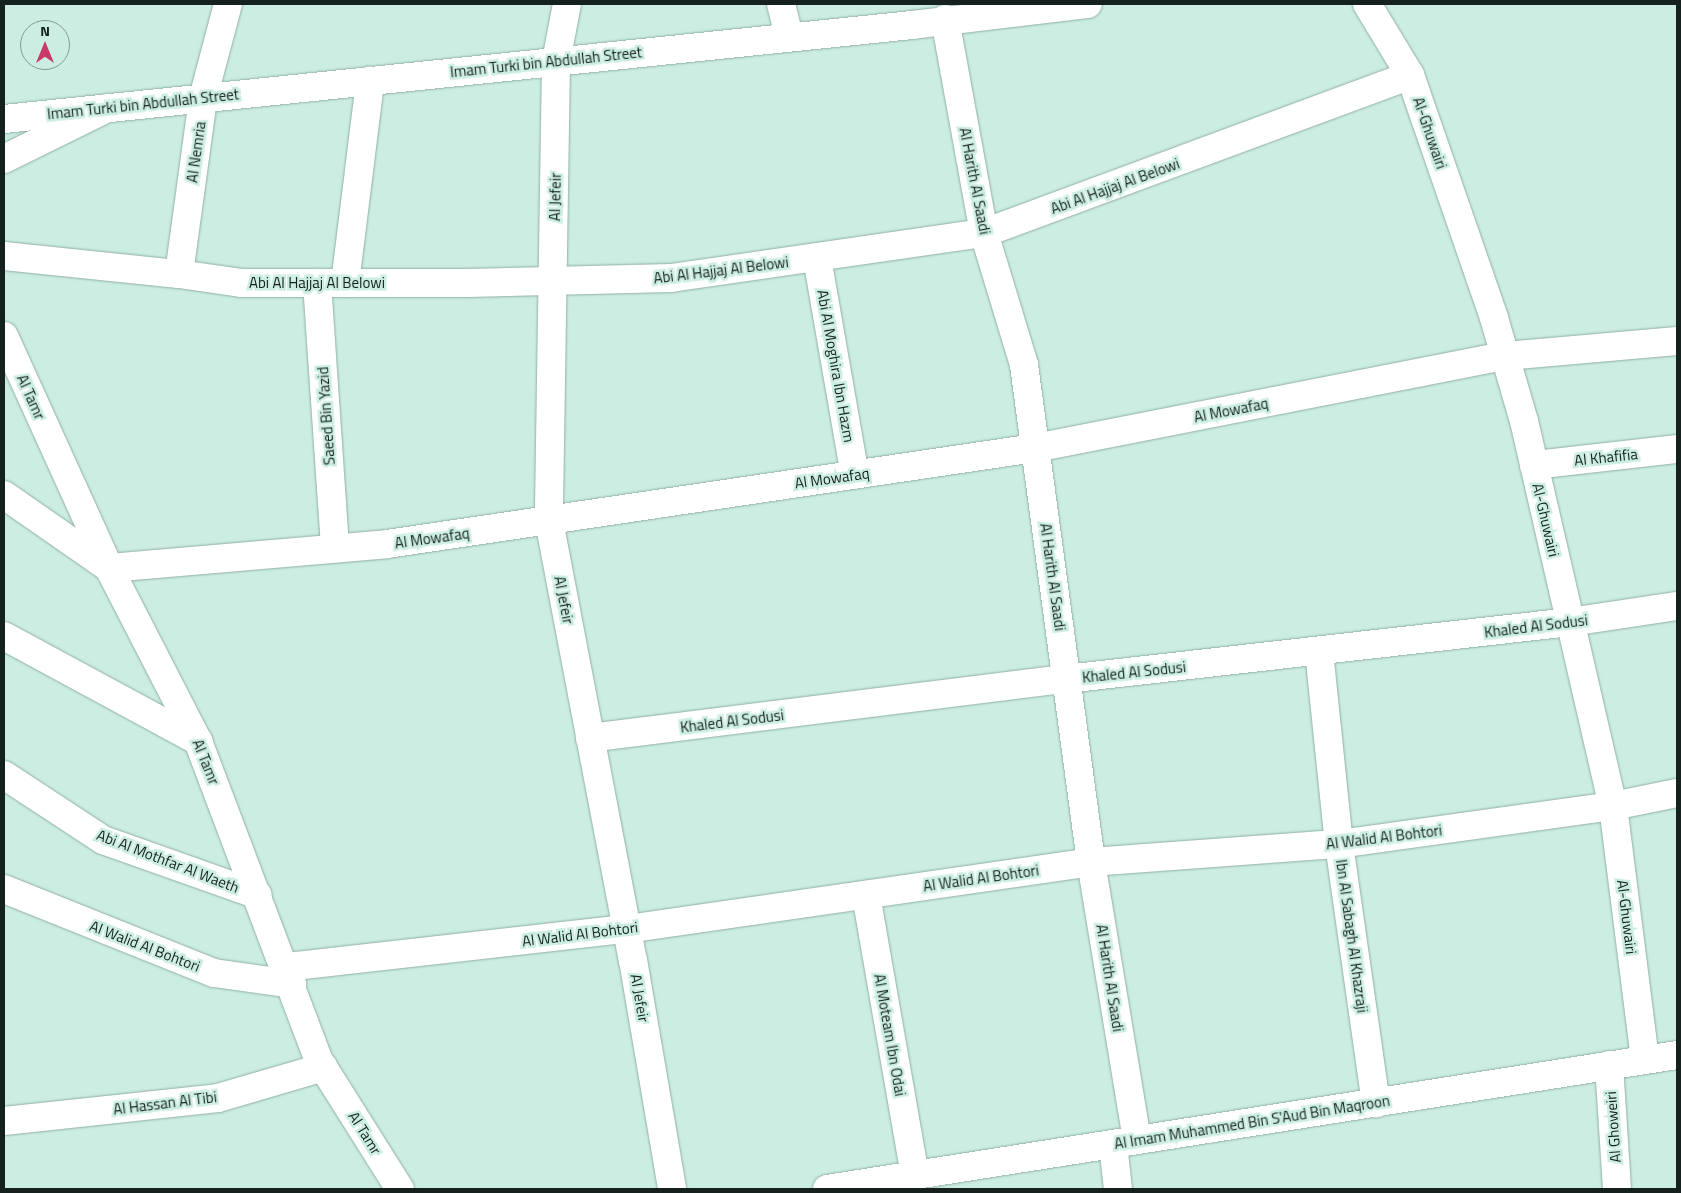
<!DOCTYPE html>
<html>
<head>
<meta charset="utf-8">
<style>
  body { margin:0 }
  #map { position:relative; width:1681px; height:1193px; overflow:hidden; background:#ccede2; font-family:"Titillium Web",sans-serif }
  div>[style] { position:absolute }
  [style*='--x'] { left:calc(var(--x)*1px); top:calc(var(--y)*1px); width:calc(var(--w)*1px); rotate:calc(var(--a)*1deg) }
  .roads { filter:drop-shadow(0 0 1px #90afa5) drop-shadow(0 0 1px #90afa5) }
  .minor>* { height:28px; margin:-14px; padding:0 14px; transform-origin:14px; border-radius:14px; background:#fff }
  .tertiary>* { height:28px; margin:-14px; padding:0 14px; transform-origin:14px; border-radius:14px; background:#fff }
  span { translate:-50% -50%; white-space:nowrap; text-align:center; line-height:1.15; -webkit-text-stroke:5px #ccede2; paint-order:stroke }
  .street-label { font-size:15px; color:#15211e }
  .frame { position:absolute; inset:0; border:5px solid #15211e; pointer-events:none }
  .north { position:absolute; left:20px; top:20px; width:50px; height:50px; box-sizing:border-box; background:#ccede2; border:1px solid #839b94; border-radius:50%; rotate:0deg; font-size:14px; font-weight:700; line-height:20px; text-align:center; color:#15211e }
  .north::after { content:''; display:block; margin:auto; width:18px; height:22px; background:#c83a65; clip-path:polygon(50% 0,100% 100%,50% 72%,0 100%) }
</style>
</head>
<body>
<div id="map">
  <div class="roads">
    <div class="minor">
      <i style="--x:567;--y:4;--w:58;--a:100.9"></i>
      <i style="--x:556;--y:61;--w:460;--a:90.9"></i>
      <i style="--x:549;--y:521;--w:447;--a:79.2"></i>
      <i style="--x:633;--y:960;--w:232;--a:80.3"></i>
      <i style="--x:781;--y:4;--w:34;--a:76"></i>
      <i style="--x:1367;--y:4;--w:83;--a:58.8"></i>
      <i style="--x:1410;--y:75;--w:257;--a:70.9"></i>
      <i style="--x:1494;--y:318;--w:107;--a:73.8"></i>
      <i style="--x:1524;--y:421;--w:395;--a:77"></i>
      <i style="--x:1613;--y:806;--w:256;--a:82.8"></i>
      <i style="--x:945;--y:19;--w:218;--a:79.7"></i>
      <i style="--x:984;--y:233;--w:138;--a:73.1"></i>
      <i style="--x:1024;--y:365;--w:501;--a:82.32"></i>
      <i style="--x:1091;--y:862;--w:282;--a:80.6"></i>
      <i style="--x:4;--y:119;--w:913;--a:-5.91"></i>
      <i style="--x:912;--y:25;--w:177;--a:-6.8"></i>
      <i style="--x:4;--y:256;--w:176;--a:5.9"></i>
      <i style="--x:179;--y:274;--w:64;--a:8.1"></i>
      <i style="--x:242;--y:283;--w:224;--a:0"></i>
      <i style="--x:466;--y:283;--w:205;--a:-1.4"></i>
      <i style="--x:671;--y:278;--w:316;--a:-8.2"></i>
      <i style="--x:984;--y:233;--w:454;--a:-20.3"></i>
      <i style="--x:817;--y:258;--w:220;--a:80.1"></i>
      <i style="--x:179;--y:274;--w:178;--a:-82.2"></i>
      <i style="--x:203;--y:98;--w:97;--a:-75.1"></i>
      <i style="--x:317;--y:283;--w:266;--a:86.1"></i>
      <i style="--x:345;--y:283;--w:204;--a:-82.9"></i>
      <i style="--x:1534;--y:465;--w:144;--a:-6.4"></i>
      <i style="--x:4;--y:495;--w:128;--a:34.8"></i>
      <i style="--x:109;--y:568;--w:279;--a:-4.9"></i>
      <i style="--x:387;--y:544;--w:655;--a:-8.43"></i>
      <i style="--x:1035;--y:448;--w:479;--a:-11.1"></i>
      <i style="--x:1505;--y:356;--w:173;--a:-5"></i>
      <i style="--x:4;--y:636;--w:221;--a:28.4"></i>
      <i style="--x:1319;--y:651;--w:194;--a:84.1"></i>
      <i style="--x:1339;--y:844;--w:262;--a:81.9"></i>
      <i style="--x:590;--y:738;--w:480;--a:-7.1"></i>
      <i style="--x:1066;--y:679;--w:507;--a:-6.45"></i>
      <i style="--x:1570;--y:622;--w:108;--a:-8.5"></i>
      <i style="--x:4;--y:775;--w:118;--a:33.3"></i>
      <i style="--x:103;--y:840;--w:164;--a:19.5"></i>
      <i style="--x:4;--y:889;--w:226;--a:21.8"></i>
      <i style="--x:214;--y:973;--w:79;--a:8"></i>
      <i style="--x:866;--y:895;--w:284;--a:80.1"></i>
      <i style="--x:286;--y:967;--w:343;--a:-6.4"></i>
      <i style="--x:627;--y:929;--w:469;--a:-8.2"></i>
      <i style="--x:1091;--y:862;--w:249;--a:-4.2"></i>
      <i style="--x:1339;--y:844;--w:277;--a:-7.9"></i>
      <i style="--x:1613;--y:806;--w:65;--a:-11.5"></i>
      <i style="--x:1609;--y:1065;--w:124;--a:86.3"></i>
      <i style="--x:4;--y:1121;--w:215;--a:-6.1"></i>
      <i style="--x:218;--y:1098;--w:110;--a:-16.3"></i>
      <i style="--x:1113;--y:1144;--w:45;--a:83.7"></i>
    </div>
    <div class="tertiary">
      <i style="--x:4;--y:159;--w:115;--a:-26.3"></i>
      <i style="--x:4;--y:336;--w:255;--a:65.6"></i>
      <i style="--x:109;--y:568;--w:195;--a:62.8"></i>
      <i style="--x:198;--y:741;--w:340;--a:69.3"></i>
      <i style="--x:318;--y:1059;--w:154;--a:57.8"></i>
      <i style="--x:827;--y:1189;--w:860;--a:-8.96"></i>
    </div>
  </div>
  <div class="street-label">
    <span style="left:546px;top:62px;rotate:-6deg">Imam Turki bin Abdullah Street</span>
    <span style="left:143px;top:104px;rotate:-6deg">Imam Turki bin Abdullah Street</span>
    <span style="left:1430px;top:133px;rotate:71deg">Al-Ghuwairi</span>
    <span style="left:196px;top:152px;rotate:-82deg">Al Nemria</span>
    <span style="left:975px;top:181px;rotate:79deg">Al Harith Al Saadi</span>
    <span style="left:1115px;top:186px;rotate:-20deg">Abi Al Hajjaj Al Belowi</span>
    <span style="left:555px;top:197px;rotate:-89deg">Al Jefeir</span>
    <span style="left:721px;top:270px;rotate:-7deg">Abi Al Hajjaj Al Belowi</span>
    <span style="left:317px;top:283px">Abi Al Hajjaj Al Belowi</span>
    <span style="left:836px;top:366px;rotate:80deg">Abi Al Moghira Ibn Hazm</span>
    <span style="left:31px;top:397px;rotate:66deg">Al Tamr</span>
    <span style="left:1231px;top:410px;rotate:-11deg">Al Mowafaq</span>
    <span style="left:326px;top:416px;rotate:-94deg">Saeed Bin Yazid</span>
    <span style="left:1606px;top:457px;rotate:-6deg">Al Khafifia</span>
    <span style="left:832px;top:478px;rotate:-8deg">Al Mowafaq</span>
    <span style="left:1546px;top:520px;rotate:77deg">Al-Ghuwairi</span>
    <span style="left:432px;top:538px;rotate:-8deg">Al Mowafaq</span>
    <span style="left:1053px;top:577px;rotate:82deg">Al Harith Al Saadi</span>
    <span style="left:564px;top:600px;rotate:79deg">Al Jefeir</span>
    <span style="left:1536px;top:626px;rotate:-7deg">Khaled Al Sodusi</span>
    <span style="left:1134px;top:672px;rotate:-6deg">Khaled Al Sodusi</span>
    <span style="left:732px;top:721px;rotate:-7deg">Khaled Al Sodusi</span>
    <span style="left:206px;top:762px;rotate:68deg">Al Tamr</span>
    <span style="left:1384px;top:837px;rotate:-7deg">Al Walid Al Bohtori</span>
    <span style="left:168px;top:861px;rotate:21deg">Abi Al Mothfar Al Waeth</span>
    <span style="left:981px;top:878px;rotate:-8deg">Al Walid Al Bohtori</span>
    <span style="left:1627px;top:917px;rotate:83deg">Al-Ghuwairi</span>
    <span style="left:580px;top:934px;rotate:-7deg">Al Walid Al Bohtori</span>
    <span style="left:1352px;top:936px;rotate:82deg">Ibn Al Sabagh Al Khazraji</span>
    <span style="left:145px;top:946px;rotate:21deg">Al Walid Al Bohtori</span>
    <span style="left:1110px;top:978px;rotate:81deg">Al Harith Al Saadi</span>
    <span style="left:640px;top:998px;rotate:80deg">Al Jefeir</span>
    <span style="left:890px;top:1035px;rotate:80deg">Al Moteam Ibn Odai</span>
    <span style="left:165px;top:1103px;rotate:-7deg">Al Hassan Al Tibi</span>
    <span style="left:1252px;top:1122px;rotate:-9deg">Al Imam Muhammed Bin S'Aud Bin Maqroon</span>
    <span style="left:1613px;top:1127px;rotate:-94deg">Al Ghoweiri</span>
    <span style="left:365px;top:1133px;rotate:58deg">Al Tamr</span>
  </div>
  <div class="frame"></div>
  <div class="north">N</div>
</div>
</body>
</html>
